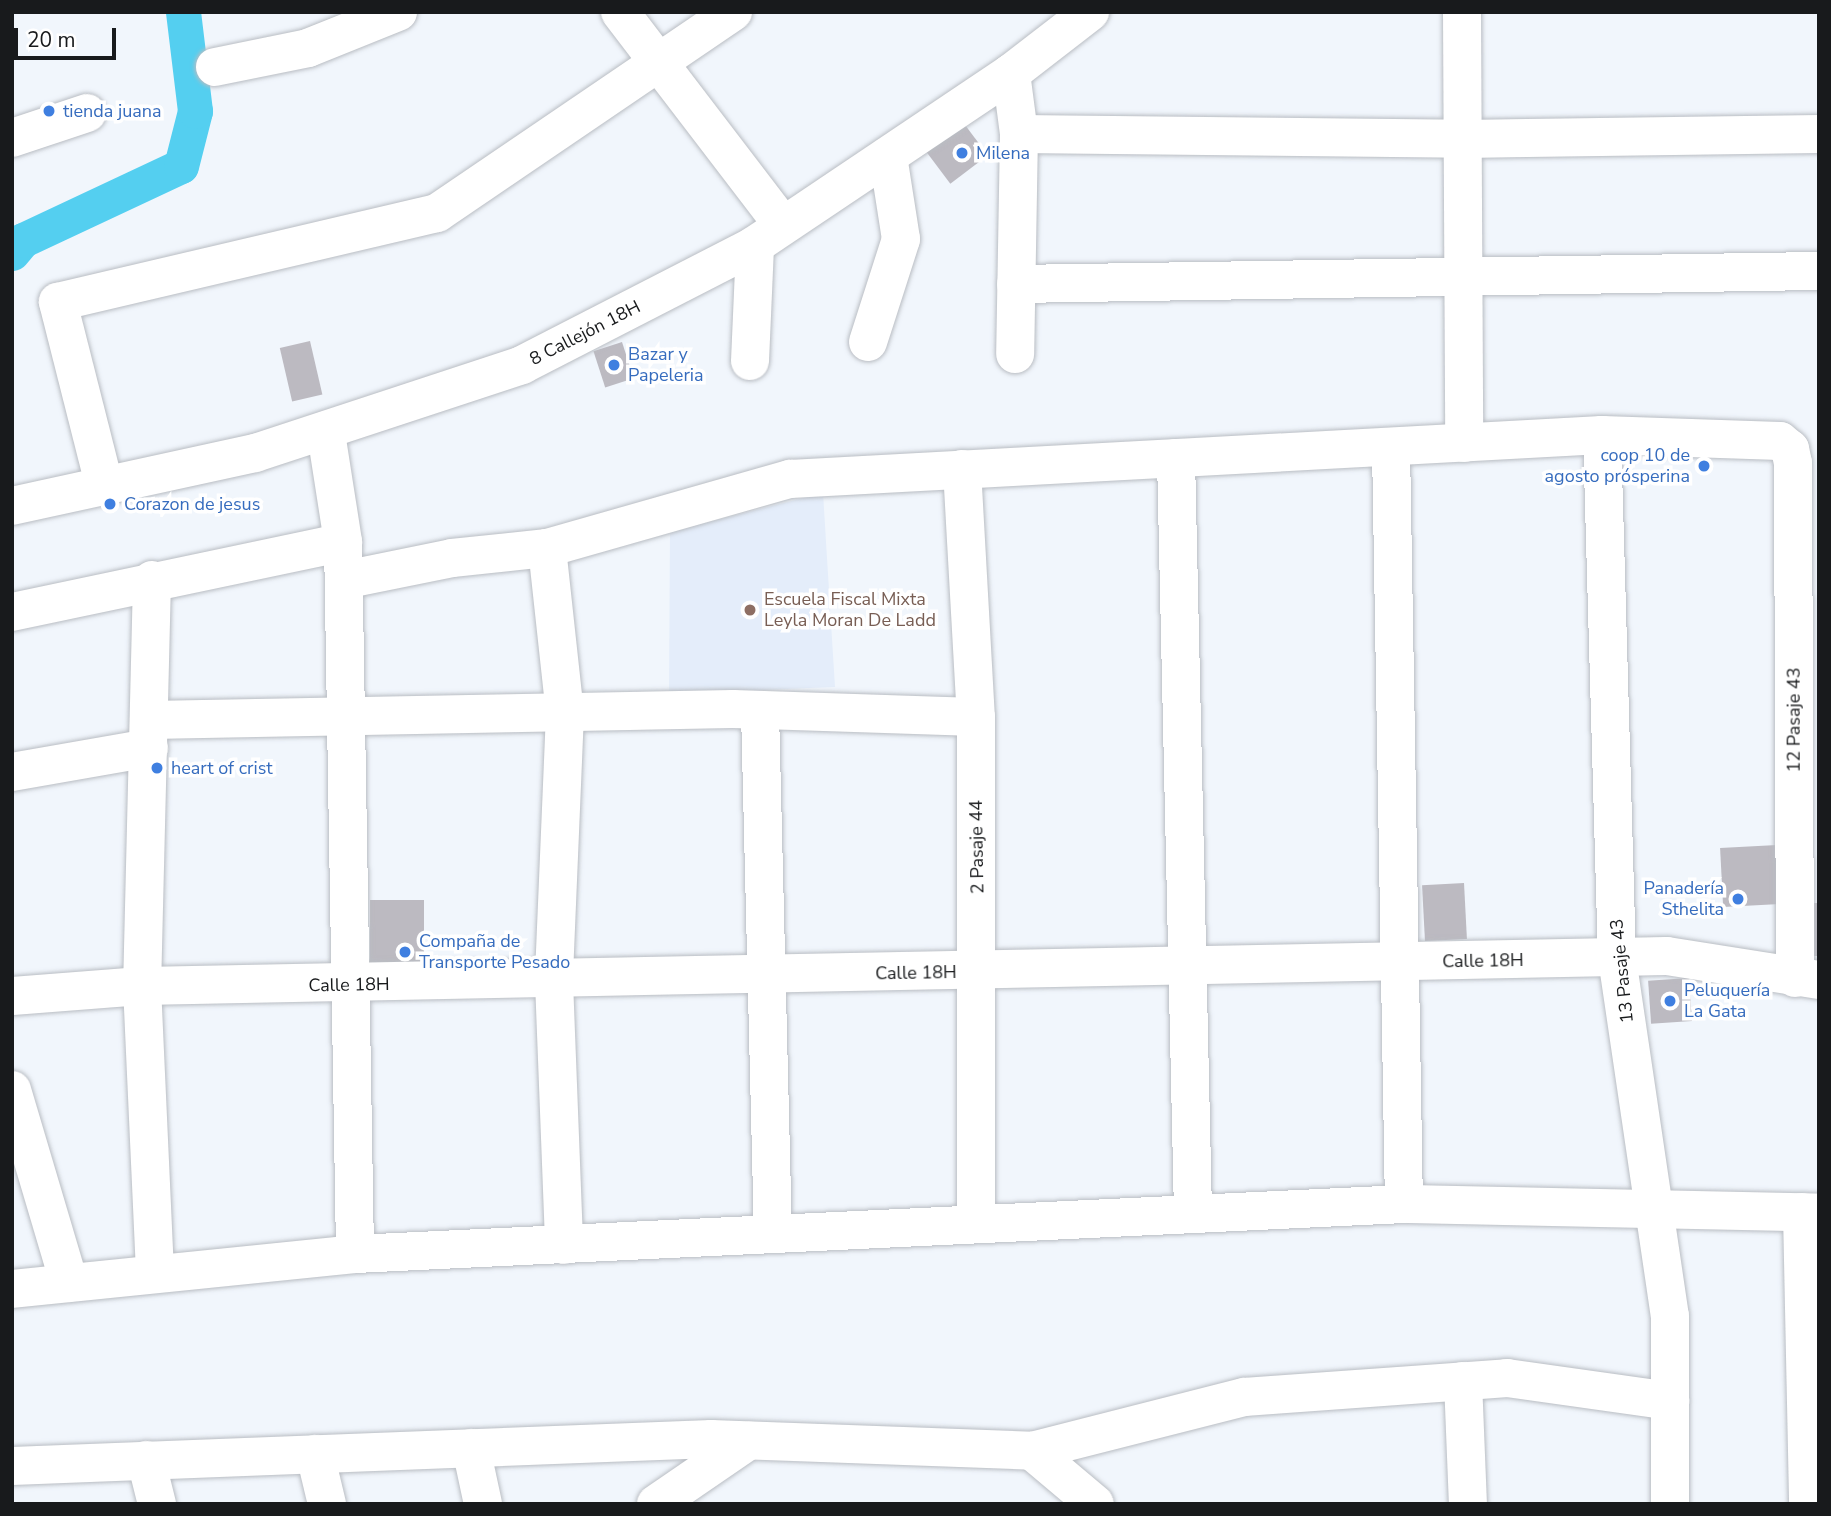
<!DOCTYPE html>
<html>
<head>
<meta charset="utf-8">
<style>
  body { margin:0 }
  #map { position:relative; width:1831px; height:1516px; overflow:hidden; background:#f1f6fc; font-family:"Nunito Sans",sans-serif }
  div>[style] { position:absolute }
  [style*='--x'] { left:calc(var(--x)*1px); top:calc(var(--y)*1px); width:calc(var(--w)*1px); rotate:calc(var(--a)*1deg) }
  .built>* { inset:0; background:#e4edfa }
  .canal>* { height:35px; margin:-17.5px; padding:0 17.5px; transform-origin:17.5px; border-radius:17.5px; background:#54cff0 }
  .building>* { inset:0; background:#bcbac1; transform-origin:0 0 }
  .roads { filter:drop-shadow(0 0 2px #b9bdc3) drop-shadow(0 0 2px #b9bdc3) }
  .street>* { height:38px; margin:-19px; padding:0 19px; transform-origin:19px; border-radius:19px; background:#fff }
  .dots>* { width:19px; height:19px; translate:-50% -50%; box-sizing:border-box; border:4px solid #fff; border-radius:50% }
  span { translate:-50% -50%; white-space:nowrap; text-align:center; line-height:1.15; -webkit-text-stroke:7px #fff; paint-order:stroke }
  .shop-label { font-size:18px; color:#366cbe }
  .left { translate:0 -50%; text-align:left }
  .right { translate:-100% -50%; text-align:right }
  .street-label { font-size:18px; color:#181a1c }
  .education-label { font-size:18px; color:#785e54 }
  .frame { position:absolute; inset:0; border:14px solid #181a1c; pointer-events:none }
  .scale { position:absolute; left:14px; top:28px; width:102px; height:32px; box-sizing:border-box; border:4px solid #181a1c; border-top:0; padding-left:9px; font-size:21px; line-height:24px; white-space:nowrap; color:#181a1c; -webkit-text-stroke:5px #fff; paint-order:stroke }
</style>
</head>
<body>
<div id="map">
  <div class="built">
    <i style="clip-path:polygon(823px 493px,835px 687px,669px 694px,670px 532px)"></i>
  </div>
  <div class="canal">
    <i style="--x:12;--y:253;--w:17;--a:-50"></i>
    <i style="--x:23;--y:240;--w:174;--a:-25.1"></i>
    <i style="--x:181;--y:166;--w:57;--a:-75.7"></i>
    <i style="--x:195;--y:111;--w:100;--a:-96.9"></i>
  </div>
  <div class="building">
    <i style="left:962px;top:121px;width:43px;height:47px;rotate:53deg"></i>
    <i style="left:310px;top:341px;width:55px;height:31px;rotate:77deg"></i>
    <i style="left:622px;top:342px;width:38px;height:30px;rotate:72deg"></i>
    <i style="left:1777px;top:845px;width:59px;height:57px;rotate:87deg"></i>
    <i style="left:1464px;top:883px;width:56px;height:42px;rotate:87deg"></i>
    <i style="left:424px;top:900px;width:63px;height:54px;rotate:90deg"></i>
    <i style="left:1819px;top:903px;width:53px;height:9px;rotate:90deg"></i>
    <i style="left:1689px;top:978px;width:43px;height:41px;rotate:86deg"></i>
  </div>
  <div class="roads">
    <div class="street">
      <i style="--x:620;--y:12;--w:267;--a:52.6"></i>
      <i style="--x:1462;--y:12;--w:431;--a:89.7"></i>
      <i style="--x:215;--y:67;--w:95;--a:-11.5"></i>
      <i style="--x:308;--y:48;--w:97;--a:-21.8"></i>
      <i style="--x:1011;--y:73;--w:62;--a:82.5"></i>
      <i style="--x:1019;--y:134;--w:220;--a:91"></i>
      <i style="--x:1019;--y:134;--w:444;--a:0.6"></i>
      <i style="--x:1463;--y:139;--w:356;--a:-0.8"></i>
      <i style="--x:12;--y:138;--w:79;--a:-18.4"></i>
      <i style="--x:1016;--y:284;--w:803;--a:-0.93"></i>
      <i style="--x:868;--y:342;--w:108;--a:-72.2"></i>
      <i style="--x:901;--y:239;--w:84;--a:-98.9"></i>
      <i style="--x:750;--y:361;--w:116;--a:-87.5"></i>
      <i style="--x:326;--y:433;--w:110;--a:81.1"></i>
      <i style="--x:343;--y:542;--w:712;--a:89.03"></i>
      <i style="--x:1602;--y:435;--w:523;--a:88.36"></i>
      <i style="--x:1617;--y:958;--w:362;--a:81.6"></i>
      <i style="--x:1670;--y:1316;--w:188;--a:90"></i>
      <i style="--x:1391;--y:447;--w:757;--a:89.02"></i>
      <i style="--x:1176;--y:458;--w:756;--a:88.71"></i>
      <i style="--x:962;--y:469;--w:248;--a:86.8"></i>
      <i style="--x:976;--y:717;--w:507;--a:90"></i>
      <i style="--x:104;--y:484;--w:188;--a:-104.2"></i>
      <i style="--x:58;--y:302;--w:389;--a:-13.2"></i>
      <i style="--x:437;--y:213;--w:358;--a:-34.2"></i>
      <i style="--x:12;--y:506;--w:249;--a:-12.3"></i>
      <i style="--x:255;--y:453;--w:281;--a:-18.2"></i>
      <i style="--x:522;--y:365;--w:262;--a:-27.2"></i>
      <i style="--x:755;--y:245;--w:308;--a:-33.9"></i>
      <i style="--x:1011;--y:73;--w:100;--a:-37.7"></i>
      <i style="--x:547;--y:548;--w:166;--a:83.8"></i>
      <i style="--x:565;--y:713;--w:268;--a:92.4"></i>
      <i style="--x:554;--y:981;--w:264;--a:87.8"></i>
      <i style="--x:152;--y:580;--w:406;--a:91.4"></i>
      <i style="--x:142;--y:986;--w:286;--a:87.4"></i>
      <i style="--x:344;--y:580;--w:110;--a:-11.5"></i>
      <i style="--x:452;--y:558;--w:96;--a:-6"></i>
      <i style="--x:547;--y:548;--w:253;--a:-15.9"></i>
      <i style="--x:790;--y:479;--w:813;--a:-3.1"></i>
      <i style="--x:1602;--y:435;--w:178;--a:1.9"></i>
      <i style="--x:1780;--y:441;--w:13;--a:39"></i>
      <i style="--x:1790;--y:449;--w:14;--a:78"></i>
      <i style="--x:1793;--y:463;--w:515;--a:89.78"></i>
      <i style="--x:12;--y:612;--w:338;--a:-11.9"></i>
      <i style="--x:760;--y:711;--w:523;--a:88.58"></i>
      <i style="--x:150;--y:720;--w:583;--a:-1.08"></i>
      <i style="--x:733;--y:709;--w:243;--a:1.9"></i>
      <i style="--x:12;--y:772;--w:139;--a:-9.9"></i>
      <i style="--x:12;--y:996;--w:130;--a:-4.4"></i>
      <i style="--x:142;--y:986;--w:1525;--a:-1.13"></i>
      <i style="--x:1667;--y:956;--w:154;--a:9"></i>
      <i style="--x:12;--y:1090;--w:201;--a:73.5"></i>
      <i style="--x:1802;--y:1212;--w:292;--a:88.8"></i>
      <i style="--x:12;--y:1289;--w:345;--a:-5.8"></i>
      <i style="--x:355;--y:1254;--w:1050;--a:-2.73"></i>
      <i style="--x:1404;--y:1204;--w:415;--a:1.2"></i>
      <i style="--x:1463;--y:1381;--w:123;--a:87.7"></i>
      <i style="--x:471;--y:1448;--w:57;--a:77.9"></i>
      <i style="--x:1032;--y:1451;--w:82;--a:40.1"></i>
      <i style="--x:315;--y:1454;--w:51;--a:76.5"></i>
      <i style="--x:146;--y:1460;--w:45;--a:76"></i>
      <i style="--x:12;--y:1466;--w:700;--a:-2.21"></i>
      <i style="--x:711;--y:1439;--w:321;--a:2.1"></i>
      <i style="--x:1032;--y:1451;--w:219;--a:-14.3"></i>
      <i style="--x:1244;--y:1397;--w:264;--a:-4.1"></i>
      <i style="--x:1507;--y:1378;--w:165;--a:8"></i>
      <i style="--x:656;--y:1504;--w:112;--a:-34.4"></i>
    </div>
  </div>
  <div class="dots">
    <i style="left:49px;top:111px;background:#3f7fe0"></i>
    <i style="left:962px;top:153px;background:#3f7fe0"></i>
    <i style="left:614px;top:365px;background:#3f7fe0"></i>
    <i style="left:1704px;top:466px;background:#3f7fe0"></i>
    <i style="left:110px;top:504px;background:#3f7fe0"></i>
    <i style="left:750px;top:610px;background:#8d6e63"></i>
    <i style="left:157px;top:768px;background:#3f7fe0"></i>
    <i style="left:1738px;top:899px;background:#3f7fe0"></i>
    <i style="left:405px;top:952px;background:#3f7fe0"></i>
    <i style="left:1670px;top:1001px;background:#3f7fe0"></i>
  </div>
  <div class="shop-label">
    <span class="left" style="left:63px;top:111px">tienda juana</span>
    <span class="left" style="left:976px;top:153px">Milena</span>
    <span class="left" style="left:628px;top:365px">Bazar y<br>Papeleria</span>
    <span class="right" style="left:1690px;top:466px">coop 10 de<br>agosto prósperina</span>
    <span class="left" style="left:124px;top:504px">Corazon de jesus</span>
    <span class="left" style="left:171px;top:768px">heart of crist</span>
    <span class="right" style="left:1724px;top:899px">Panadería<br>Sthelita</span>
    <span class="left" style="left:419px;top:952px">Compaña de<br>Transporte Pesado</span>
    <span class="left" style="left:1684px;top:1001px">Peluquería<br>La Gata</span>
  </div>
  <div class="street-label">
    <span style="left:585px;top:333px;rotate:-27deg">8 Callejón 18H</span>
    <span style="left:1794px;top:720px;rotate:-90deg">12 Pasaje 43</span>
    <span style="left:977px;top:847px;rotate:-91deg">2 Pasaje 44</span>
    <span style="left:1483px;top:961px;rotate:-1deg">Calle 18H</span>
    <span style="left:1622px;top:971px;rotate:-96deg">13 Pasaje 43</span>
    <span style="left:916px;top:973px;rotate:-1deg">Calle 18H</span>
    <span style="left:349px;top:985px;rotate:-1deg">Calle 18H</span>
  </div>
  <div class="education-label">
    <span class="left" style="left:764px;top:610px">Escuela Fiscal Mixta<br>Leyla Moran De Ladd</span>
  </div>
  <div class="frame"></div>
  <div class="scale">20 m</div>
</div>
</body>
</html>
